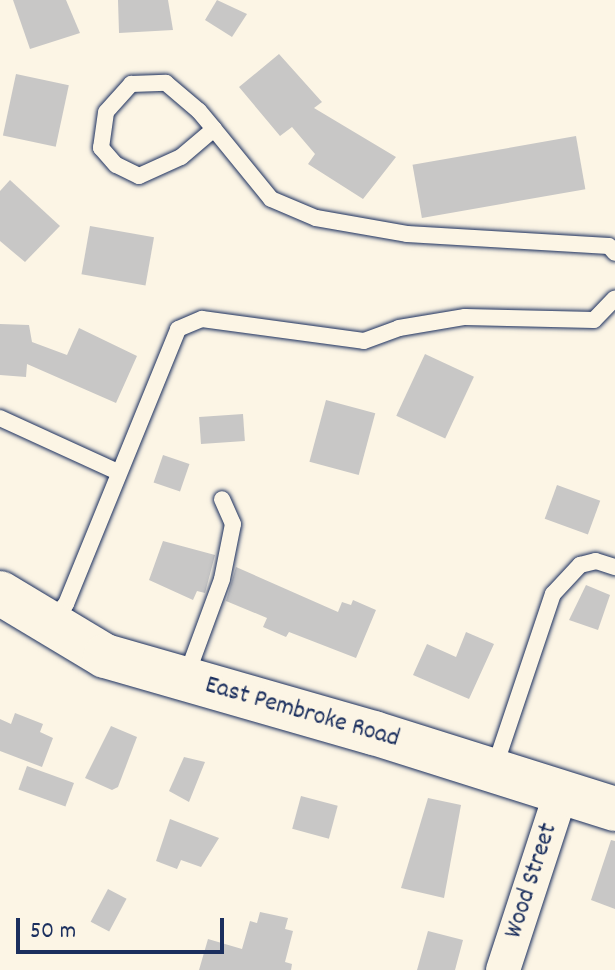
<!DOCTYPE html>
<html>
<head>
<meta charset="utf-8">
<style>
  body { margin:0 }
  #map { position:relative; width:615px; height:970px; overflow:hidden; background:#fcf5e5; font-family:Dekko,sans-serif }
  div>[style] { position:absolute }
  [style*='--x'] { left:calc(var(--x)*1px); top:calc(var(--y)*1px); width:calc(var(--w)*1px); rotate:calc(var(--a)*1deg) }
  .building>* { inset:0; background:#c8c7c6; transform-origin:0 0 }
  .roads { filter:drop-shadow(0 0 2px #1b2f5e) drop-shadow(0 0 2px #1b2f5e) }
  .lane>* { height:16px; margin:-8px; padding:0 8px; transform-origin:8px; border-radius:8px; background:#fcf5e5 }
  .street>* { height:34px; margin:-17px; padding:0 17px; transform-origin:17px; border-radius:17px; background:#fcf5e5 }
  .secondary>* { height:44px; margin:-22px; padding:0 22px; transform-origin:22px; border-radius:22px; background:#fcf5e5 }
  span { translate:-50% -50%; white-space:nowrap; text-align:center; line-height:1.15; -webkit-text-stroke:6px #fcf5e5; paint-order:stroke }
  .street-label { font-size:26px; color:#1b2f5e }
  .scale { position:absolute; left:16px; top:918px; width:208px; height:36px; box-sizing:border-box; border:4px solid #1b2f5e; border-top:0; padding-left:10px; font-size:24px; line-height:28px; white-space:nowrap; color:#1b2f5e; -webkit-text-stroke:6px #fcf5e5; paint-order:stroke }
</style>
</head>
<body>
<div id="map">
  <div class="building">
    <i style="clip-path:polygon(13px 0,66px 0,80px 33px,30px 49px)"></i>
    <i style="clip-path:polygon(118px 0,168px 0,173px 30px,119px 33px)"></i>
    <i style="clip-path:polygon(217px 0,247px 14px,232px 37px,205px 20px)"></i>
    <i style="clip-path:polygon(279px 54px,322px 102px,314px 108px,396px 157px,363px 199px,308px 164px,315px 154px,292px 127px,280px 136px,239px 87px)"></i>
    <i style="left:16px;top:74px;width:54px;height:63px;rotate:12deg"></i>
    <i style="left:576px;top:136px;width:54px;height:166px;rotate:80deg"></i>
    <i style="clip-path:polygon(10px 180px,60px 226px,25px 262px,0 241px,0 191px)"></i>
    <i style="left:90px;top:226px;width:65px;height:49px;rotate:10deg"></i>
    <i style="clip-path:polygon(0 324px,29px 325px,32px 342px,67px 355px,79px 328px,137px 356px,116px 403px,27px 364px,26px 377px,0 375px)"></i>
    <i style="left:425px;top:354px;width:54px;height:68px;rotate:25deg"></i>
    <i style="left:326px;top:400px;width:51px;height:64px;rotate:15deg"></i>
    <i style="left:243px;top:414px;width:27px;height:44px;rotate:86deg"></i>
    <i style="left:163px;top:455px;width:28px;height:29px;rotate:19deg"></i>
    <i style="left:557px;top:485px;width:46px;height:36px;rotate:20deg"></i>
    <i style="clip-path:polygon(163px 541px,215px 555px,205px 593px,197px 591px,193px 600px,149px 580px)"></i>
    <i style="clip-path:polygon(236px 567px,338px 612px,342px 602px,351px 605px,353px 600px,376px 610px,356px 658px,289px 632px,286px 637px,263px 627px,267px 618px,226px 601px)"></i>
    <i style="clip-path:polygon(586px 585px,610px 595px,598px 630px,569px 620px)"></i>
    <i style="clip-path:polygon(466px 632px,494px 644px,469px 699px,413px 675px,427px 644px,456px 657px)"></i>
    <i style="clip-path:polygon(15px 713px,43px 724px,40px 732px,53px 738px,42px 767px,0 751px,0 719px,11px 724px)"></i>
    <i style="clip-path:polygon(111px 726px,137px 737px,118px 787px,112px 790px,85px 778px)"></i>
    <i style="clip-path:polygon(184px 757px,205px 762px,189px 802px,169px 791px)"></i>
    <i style="left:27px;top:766px;width:50px;height:25px;rotate:20deg"></i>
    <i style="left:301px;top:796px;width:38px;height:34px;rotate:15deg"></i>
    <i style="clip-path:polygon(428px 798px,461px 805px,444px 898px,401px 888px)"></i>
    <i style="clip-path:polygon(170px 819px,219px 838px,201px 867px,181px 860px,177px 869px,156px 861px)"></i>
    <i style="clip-path:polygon(611px 840px,615px 841px,615px 909px,591px 900px)"></i>
    <i style="left:108px;top:889px;width:21px;height:37px;rotate:28deg"></i>
    <i style="clip-path:polygon(260px 912px,288px 918px,285px 929px,293px 931px,285px 962px,292px 964px,291px 970px,199px 970px,208px 939px,242px 949px,250px 921px,257px 923px)"></i>
    <i style="clip-path:polygon(428px 931px,463px 940px,455px 970px,417px 970px)"></i>
  </div>
  <div class="roads">
    <div class="lane">
      <i style="--x:214;--y:129;--w:43;--a:139.7"></i>
      <i style="--x:181;--y:157;--w:46;--a:155.7"></i>
      <i style="--x:139;--y:176;--w:25;--a:-154"></i>
      <i style="--x:116;--y:165;--w:23;--a:-131"></i>
      <i style="--x:101;--y:148;--w:36;--a:-82"></i>
      <i style="--x:106;--y:112;--w:38;--a:-48"></i>
      <i style="--x:131;--y:84;--w:35;--a:-2"></i>
      <i style="--x:166;--y:83;--w:43;--a:40.3"></i>
      <i style="--x:199;--y:111;--w:23;--a:50"></i>
      <i style="--x:214;--y:129;--w:90;--a:50.8"></i>
      <i style="--x:271;--y:199;--w:49;--a:22.9"></i>
      <i style="--x:316;--y:218;--w:92;--a:10"></i>
      <i style="--x:407;--y:234;--w:202;--a:3.4"></i>
      <i style="--x:609;--y:246;--w:9;--a:49"></i>
      <i style="--x:0;--y:418;--w:130;--a:24.6"></i>
      <i style="--x:51;--y:621;--w:23;--a:-49"></i>
      <i style="--x:66;--y:604;--w:297;--a:-67.8"></i>
      <i style="--x:178;--y:329;--w:26;--a:-23"></i>
      <i style="--x:202;--y:319;--w:163;--a:7.7"></i>
      <i style="--x:364;--y:341;--w:37;--a:-20"></i>
      <i style="--x:399;--y:328;--w:67;--a:-9.5"></i>
      <i style="--x:465;--y:317;--w:129;--a:1.3"></i>
      <i style="--x:594;--y:320;--w:30;--a:-46"></i>
      <i style="--x:186;--y:677;--w:104;--a:-69.8"></i>
      <i style="--x:222;--y:579;--w:56;--a:-78.7"></i>
      <i style="--x:233;--y:524;--w:27;--a:-114"></i>
      <i style="--x:494;--y:769;--w:185;--a:-71.4"></i>
      <i style="--x:553;--y:594;--w:40;--a:-47"></i>
      <i style="--x:580;--y:565;--w:16;--a:-14"></i>
      <i style="--x:596;--y:561;--w:20;--a:18"></i>
    </div>
    <div class="street">
      <i style="--x:503;--y:970;--w:186;--a:-71.9"></i>
    </div>
    <div class="secondary">
      <i style="--x:0;--y:593;--w:122;--a:31"></i>
      <i style="--x:105;--y:656;--w:280;--a:16"></i>
      <i style="--x:374;--y:733;--w:253;--a:17.5"></i>
    </div>
  </div>
  <div class="street-label">
    <span style="left:302px;top:713px;rotate:16deg">East Pembroke Road</span>
    <span style="left:532px;top:881px;rotate:-72deg">Wood Street</span>
  </div>
  <div class="scale">50 m</div>
</div>
</body>
</html>
